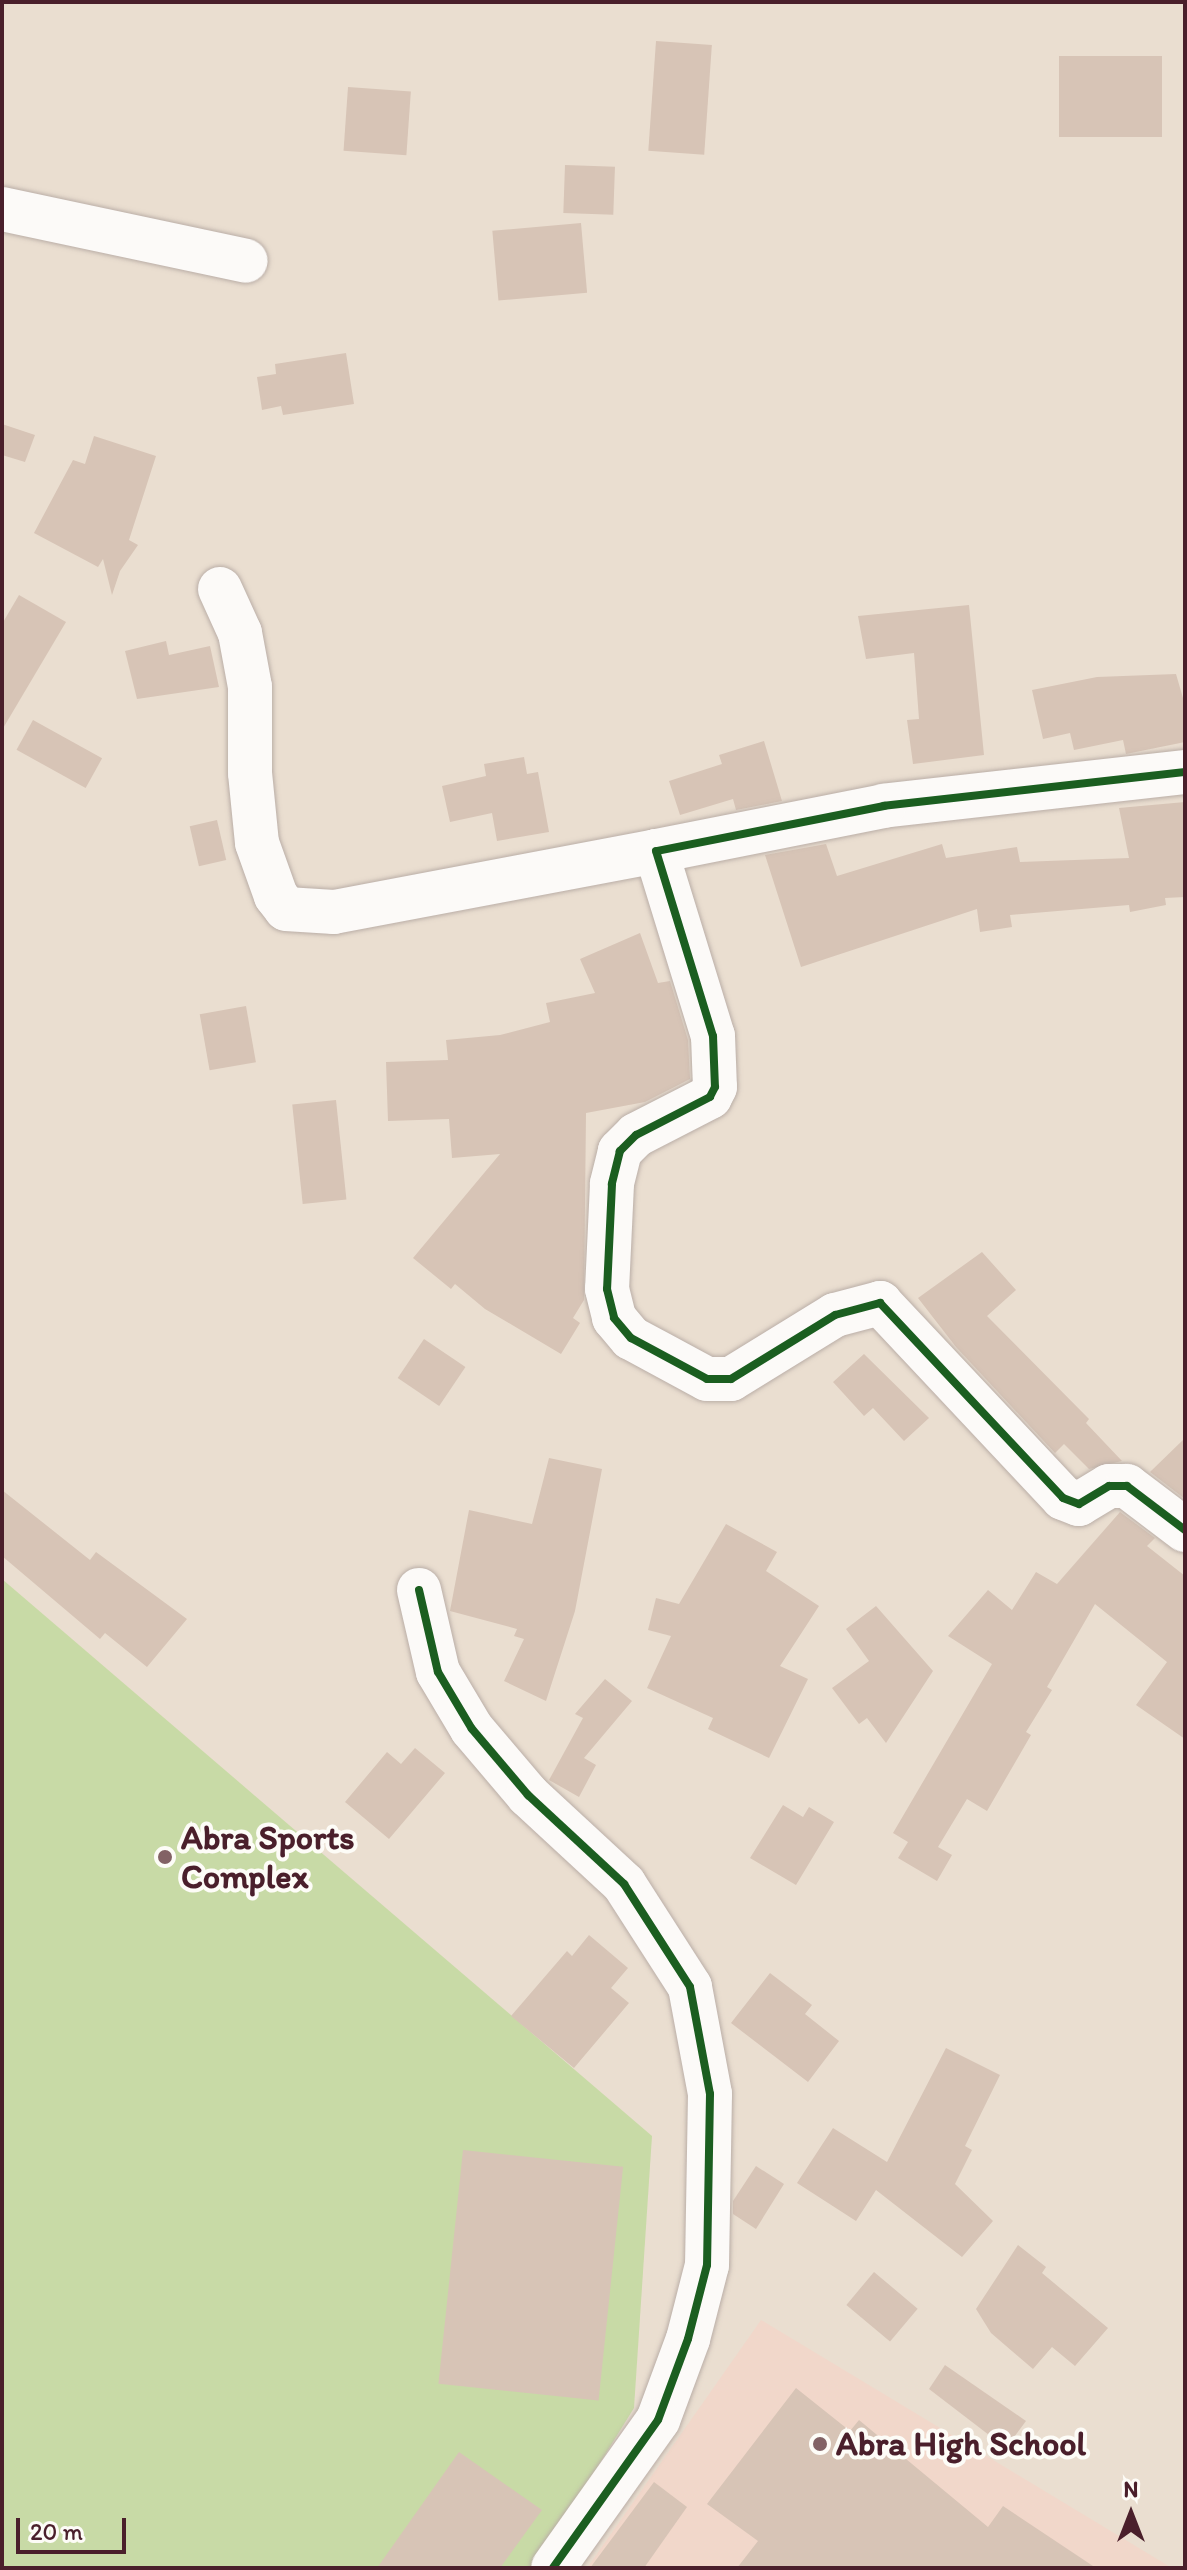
<!DOCTYPE html>
<html>
<head>
<meta charset="utf-8">
<style>
  body { margin:0 }
  #map { position:relative; width:1187px; height:2570px; overflow:hidden; background:#eaded0; font-family:Itim,sans-serif }
  div>[style] { position:absolute }
  [style*='--x'] { left:calc(var(--x)*1px); top:calc(var(--y)*1px); width:calc(var(--w)*1px); rotate:calc(var(--a)*1deg) }
  .built>* { inset:0; background:#f1d7ca }
  .green>* { inset:0; background:#c8daa6 }
  .building>* { inset:0; background:#d7c4b6; transform-origin:0 0 }
  .roads { filter:drop-shadow(0 0 2px #baaea7) drop-shadow(0 0 2px #baaea7) }
  .minor>* { height:44px; margin:-22px; padding:0 22px; transform-origin:22px; border-radius:22px; background:#fcfaf8 }
  .cycleway>* { height:8px; margin:-4px; padding:0 4px; transform-origin:4px; border-radius:4px; background:#1b5e20 }
  .dots>* { width:22px; height:22px; translate:-50% -50%; box-sizing:border-box; border:4px solid #fdfcf7; border-radius:50% }
  span { translate:-50% -50%; white-space:nowrap; text-align:center; line-height:1.15; -webkit-text-stroke:8px #fdfcf7; paint-order:stroke }
  .poi-label { font-size:34px; color:#4a1f2b; font-weight:700 }
  .left { translate:0 -50%; text-align:left }
  .frame { position:absolute; inset:0; border:4px solid #4a1f2b; pointer-events:none }
  .north { position:absolute; left:1091px; top:2474px; width:80px; height:80px; -webkit-text-stroke:6px #fdfcf7; paint-order:stroke; rotate:0deg; font-size:22px; font-weight:700; line-height:32px; text-align:center; color:#4a1f2b }
  .north::after { content:''; display:block; margin:auto; width:28px; height:36px; background:#4a1f2b; clip-path:polygon(50% 0,100% 100%,50% 72%,0 100%) }
  .scale { position:absolute; left:16px; top:2518px; width:110px; height:36px; box-sizing:border-box; border:4px solid #4a1f2b; border-top:0; padding-left:10px; font-size:24px; line-height:28px; white-space:nowrap; color:#4a1f2b; -webkit-text-stroke:6px #fdfcf7; paint-order:stroke }
</style>
</head>
<body>
<div id="map">
  <div class="built">
    <i style="clip-path:polygon(761px 2320px,1172px 2568px,587px 2568px)"></i>
  </div>
  <div class="green">
    <i style="clip-path:polygon(2px 1579px,652px 2136px,634px 2408px,535px 2568px,2px 2568px)"></i>
  </div>
  <div class="building">
    <i style="left:656px;top:41px;width:56px;height:110px;rotate:4deg"></i>
    <i style="left:1059px;top:56px;width:103px;height:81px"></i>
    <i style="left:348px;top:87px;width:63px;height:64px;rotate:4deg"></i>
    <i style="left:565px;top:165px;width:50px;height:48px;rotate:2deg"></i>
    <i style="left:581px;top:223px;width:70px;height:89px;rotate:85deg"></i>
    <i style="clip-path:polygon(346px 353px,354px 404px,283px 415px,281px 406px,262px 410px,257px 377px,276px 374px,275px 364px)"></i>
    <i style="clip-path:polygon(2px 424px,35px 435px,25px 462px,2px 455px)"></i>
    <i style="clip-path:polygon(94px 436px,156px 456px,129px 540px,138px 545px,120px 571px,112px 595px,103px 559px,98px 567px,34px 533px,73px 460px,85px 464px)"></i>
    <i style="clip-path:polygon(19px 595px,66px 622px,2px 730px,2px 624px)"></i>
    <i style="clip-path:polygon(969px 605px,984px 755px,913px 764px,907px 720px,919px 719px,914px 653px,866px 659px,858px 616px)"></i>
    <i style="clip-path:polygon(166px 641px,169px 655px,210px 646px,219px 687px,137px 699px,125px 651px)"></i>
    <i style="clip-path:polygon(1176px 674px,1185px 705px,1185px 742px,1126px 754px,1123px 740px,1074px 750px,1070px 733px,1043px 739px,1032px 690px,1097px 677px)"></i>
    <i style="left:33px;top:720px;width:79px;height:34px;rotate:29deg"></i>
    <i style="clip-path:polygon(764px 741px,782px 801px,736px 810px,733px 799px,680px 815px,669px 781px,722px 764px,719px 755px)"></i>
    <i style="clip-path:polygon(524px 757px,527px 774px,538px 772px,549px 832px,497px 841px,492px 813px,450px 822px,442px 786px,486px 776px,484px 764px)"></i>
    <i style="clip-path:polygon(1185px 802px,1185px 897px,1165px 898px,1166px 905px,1130px 912px,1129px 905px,1010px 915px,1012px 927px,980px 932px,977px 909px,801px 967px,765px 855px,826px 844px,837px 876px,942px 844px,946px 858px,1017px 847px,1020px 862px,1129px 858px,1119px 808px)"></i>
    <i style="left:217px;top:820px;width:41px;height:28px;rotate:77deg"></i>
    <i style="clip-path:polygon(640px 933px,658px 983px,670px 981px,688px 1040px,690px 1079px,645px 1102px,586px 1113px,584px 1300px,573px 1318px,580px 1323px,561px 1354px,485px 1309px,455px 1284px,451px 1289px,413px 1258px,500px 1154px,452px 1158px,449px 1119px,388px 1121px,386px 1062px,448px 1060px,446px 1040px,500px 1035px,550px 1022px,546px 1003px,595px 993px,580px 959px)"></i>
    <i style="left:246px;top:1006px;width:57px;height:47px;rotate:80deg"></i>
    <i style="left:336px;top:1100px;width:100px;height:44px;rotate:84deg"></i>
    <i style="clip-path:polygon(982px 1252px,1016px 1290px,987px 1316px,1089px 1419px,1086px 1423px,1122px 1461px,1089px 1469px,1064px 1444px,1055px 1453px,956px 1347px,918px 1298px)"></i>
    <i style="left:424px;top:1339px;width:50px;height:47px;rotate:34deg"></i>
    <i style="clip-path:polygon(864px 1354px,929px 1418px,904px 1441px,873px 1408px,864px 1416px,833px 1382px)"></i>
    <i style="clip-path:polygon(1185px 1438px,1185px 1499px,1150px 1472px)"></i>
    <i style="clip-path:polygon(549px 1458px,602px 1469px,575px 1611px,546px 1701px,504px 1681px,524px 1639px,514px 1636px,517px 1629px,450px 1611px,469px 1510px,532px 1524px)"></i>
    <i style="clip-path:polygon(2px 1490px,90px 1560px,96px 1552px,187px 1619px,147px 1667px,105px 1633px,100px 1639px,2px 1556px)"></i>
    <i style="clip-path:polygon(1120px 1512px,1155px 1538px,1147px 1546px,1185px 1576px,1185px 1739px,1136px 1705px,1167px 1662px,1095px 1604px,1047px 1687px,1052px 1690px,1026px 1732px,1031px 1735px,987px 1811px,967px 1799px,938px 1847px,952px 1855px,937px 1881px,898px 1858px,908px 1842px,893px 1833px,992px 1664px,948px 1636px,988px 1590px,1012px 1610px,1036px 1572px,1057px 1584px)"></i>
    <i style="clip-path:polygon(726px 1524px,777px 1552px,766px 1571px,819px 1606px,780px 1666px,808px 1679px,769px 1758px,708px 1729px,713px 1718px,647px 1688px,671px 1636px,648px 1630px,656px 1598px,679px 1604px)"></i>
    <i style="clip-path:polygon(876px 1606px,933px 1671px,886px 1743px,867px 1718px,859px 1724px,832px 1688px,869px 1661px,846px 1629px)"></i>
    <i style="clip-path:polygon(605px 1679px,632px 1701px,584px 1758px,596px 1765px,579px 1797px,549px 1780px,583px 1718px,575px 1714px)"></i>
    <i style="clip-path:polygon(415px 1748px,445px 1773px,389px 1839px,345px 1802px,387px 1752px,401px 1764px)"></i>
    <i style="clip-path:polygon(783px 1805px,803px 1817px,809px 1807px,834px 1822px,796px 1885px,750px 1858px)"></i>
    <i style="clip-path:polygon(589px 1935px,628px 1968px,611px 1988px,629px 2003px,574px 2068px,511px 2016px,567px 1951px,572px 1956px)"></i>
    <i style="clip-path:polygon(770px 1973px,812px 2005px,805px 2014px,839px 2041px,808px 2082px,731px 2023px)"></i>
    <i style="clip-path:polygon(946px 2048px,1000px 2075px,965px 2146px,972px 2150px,955px 2184px,993px 2221px,962px 2257px,876px 2190px,856px 2221px,797px 2183px,833px 2128px,887px 2162px)"></i>
    <i style="left:463px;top:2150px;width:161px;height:235px;rotate:6deg"></i>
    <i style="clip-path:polygon(756px 2166px,784px 2184px,756px 2229px,733px 2214px,733px 2201px)"></i>
    <i style="clip-path:polygon(1018px 2245px,1046px 2267px,1042px 2273px,1108px 2328px,1075px 2366px,1052px 2347px,1033px 2369px,991px 2333px,976px 2309px)"></i>
    <i style="left:874px;top:2272px;width:57px;height:43px;rotate:40deg"></i>
    <i style="clip-path:polygon(945px 2365px,1026px 2421px,1006px 2448px,929px 2389px)"></i>
    <i style="clip-path:polygon(796px 2388px,850px 2431px,859px 2420px,988px 2527px,1003px 2506px,1096px 2568px,737px 2568px,758px 2541px,707px 2504px)"></i>
    <i style="clip-path:polygon(459px 2452px,542px 2510px,500px 2568px,377px 2568px)"></i>
    <i style="clip-path:polygon(654px 2482px,687px 2507px,644px 2568px,590px 2568px)"></i>
  </div>
  <div class="roads">
    <div class="minor">
      <i style="--x:2;--y:209;--w:249;--a:12"></i>
      <i style="--x:220;--y:589;--w:48;--a:65.6"></i>
      <i style="--x:240;--y:633;--w:55;--a:79.5"></i>
      <i style="--x:250;--y:687;--w:86;--a:90"></i>
      <i style="--x:250;--y:773;--w:70;--a:84.3"></i>
      <i style="--x:257;--y:843;--w:56;--a:70.3"></i>
      <i style="--x:276;--y:896;--w:16;--a:52"></i>
      <i style="--x:286;--y:909;--w:48;--a:3.6"></i>
      <i style="--x:334;--y:912;--w:328;--a:-10.7"></i>
      <i style="--x:1185;--y:772;--w:303;--a:173.6"></i>
      <i style="--x:884;--y:806;--w:232;--a:168.8"></i>
      <i style="--x:656;--y:851;--w:194;--a:72.9"></i>
      <i style="--x:713;--y:1036;--w:51;--a:87.8"></i>
      <i style="--x:715;--y:1087;--w:11;--a:117"></i>
      <i style="--x:710;--y:1097;--w:83;--a:152.8"></i>
      <i style="--x:636;--y:1135;--w:23;--a:135"></i>
      <i style="--x:620;--y:1151;--w:34;--a:104"></i>
      <i style="--x:612;--y:1184;--w:105;--a:92.7"></i>
      <i style="--x:607;--y:1289;--w:30;--a:76"></i>
      <i style="--x:614;--y:1318;--w:26;--a:50"></i>
      <i style="--x:631;--y:1338;--w:86;--a:28.3"></i>
      <i style="--x:707;--y:1379;--w:24;--a:0"></i>
      <i style="--x:731;--y:1379;--w:122;--a:-31.6"></i>
      <i style="--x:835;--y:1315;--w:47;--a:-14.9"></i>
      <i style="--x:880;--y:1303;--w:267;--a:46.8"></i>
      <i style="--x:1063;--y:1498;--w:17;--a:21"></i>
      <i style="--x:1079;--y:1504;--w:35;--a:-31"></i>
      <i style="--x:1109;--y:1486;--w:18;--a:0"></i>
      <i style="--x:1127;--y:1486;--w:73;--a:37.2"></i>
      <i style="--x:419;--y:1590;--w:84;--a:77"></i>
      <i style="--x:438;--y:1672;--w:66;--a:59.2"></i>
      <i style="--x:472;--y:1729;--w:87;--a:49.7"></i>
      <i style="--x:528;--y:1795;--w:131;--a:42.8"></i>
      <i style="--x:624;--y:1884;--w:122;--a:57.3"></i>
      <i style="--x:690;--y:1987;--w:109;--a:79.4"></i>
      <i style="--x:710;--y:2094;--w:171;--a:91"></i>
      <i style="--x:707;--y:2265;--w:76;--a:104.4"></i>
      <i style="--x:688;--y:2339;--w:86;--a:110.3"></i>
      <i style="--x:658;--y:2420;--w:181;--a:125.4"></i>
    </div>
  </div>
  <div class="cycleway">
    <i style="--x:1185;--y:772;--w:303;--a:173.6"></i>
    <i style="--x:884;--y:806;--w:232;--a:168.8"></i>
    <i style="--x:656;--y:851;--w:194;--a:72.9"></i>
    <i style="--x:713;--y:1036;--w:51;--a:87.8"></i>
    <i style="--x:715;--y:1087;--w:11;--a:117"></i>
    <i style="--x:710;--y:1097;--w:83;--a:152.8"></i>
    <i style="--x:636;--y:1135;--w:23;--a:135"></i>
    <i style="--x:620;--y:1151;--w:34;--a:104"></i>
    <i style="--x:612;--y:1184;--w:105;--a:92.7"></i>
    <i style="--x:607;--y:1289;--w:30;--a:76"></i>
    <i style="--x:614;--y:1318;--w:26;--a:50"></i>
    <i style="--x:631;--y:1338;--w:86;--a:28.3"></i>
    <i style="--x:707;--y:1379;--w:24;--a:0"></i>
    <i style="--x:731;--y:1379;--w:122;--a:-31.6"></i>
    <i style="--x:835;--y:1315;--w:47;--a:-14.9"></i>
    <i style="--x:880;--y:1303;--w:267;--a:46.8"></i>
    <i style="--x:1063;--y:1498;--w:17;--a:21"></i>
    <i style="--x:1079;--y:1504;--w:35;--a:-31"></i>
    <i style="--x:1109;--y:1486;--w:18;--a:0"></i>
    <i style="--x:1127;--y:1486;--w:73;--a:37.2"></i>
    <i style="--x:419;--y:1590;--w:84;--a:77"></i>
    <i style="--x:438;--y:1672;--w:66;--a:59.2"></i>
    <i style="--x:472;--y:1729;--w:87;--a:49.7"></i>
    <i style="--x:528;--y:1795;--w:131;--a:42.8"></i>
    <i style="--x:624;--y:1884;--w:122;--a:57.3"></i>
    <i style="--x:690;--y:1987;--w:109;--a:79.4"></i>
    <i style="--x:710;--y:2094;--w:171;--a:91"></i>
    <i style="--x:707;--y:2265;--w:76;--a:104.4"></i>
    <i style="--x:688;--y:2339;--w:86;--a:110.3"></i>
    <i style="--x:658;--y:2420;--w:181;--a:125.4"></i>
  </div>
  <div class="dots">
    <i style="left:165px;top:1857px;background:#826265"></i>
    <i style="left:820px;top:2444px;background:#826265"></i>
  </div>
  <div class="poi-label">
    <span class="left" style="left:181px;top:1857px">Abra Sports<br>Complex</span>
    <span class="left" style="left:836px;top:2444px">Abra High School</span>
  </div>
  <div class="frame"></div>
  <div class="north">N</div>
  <div class="scale">20 m</div>
</div>
</body>
</html>
